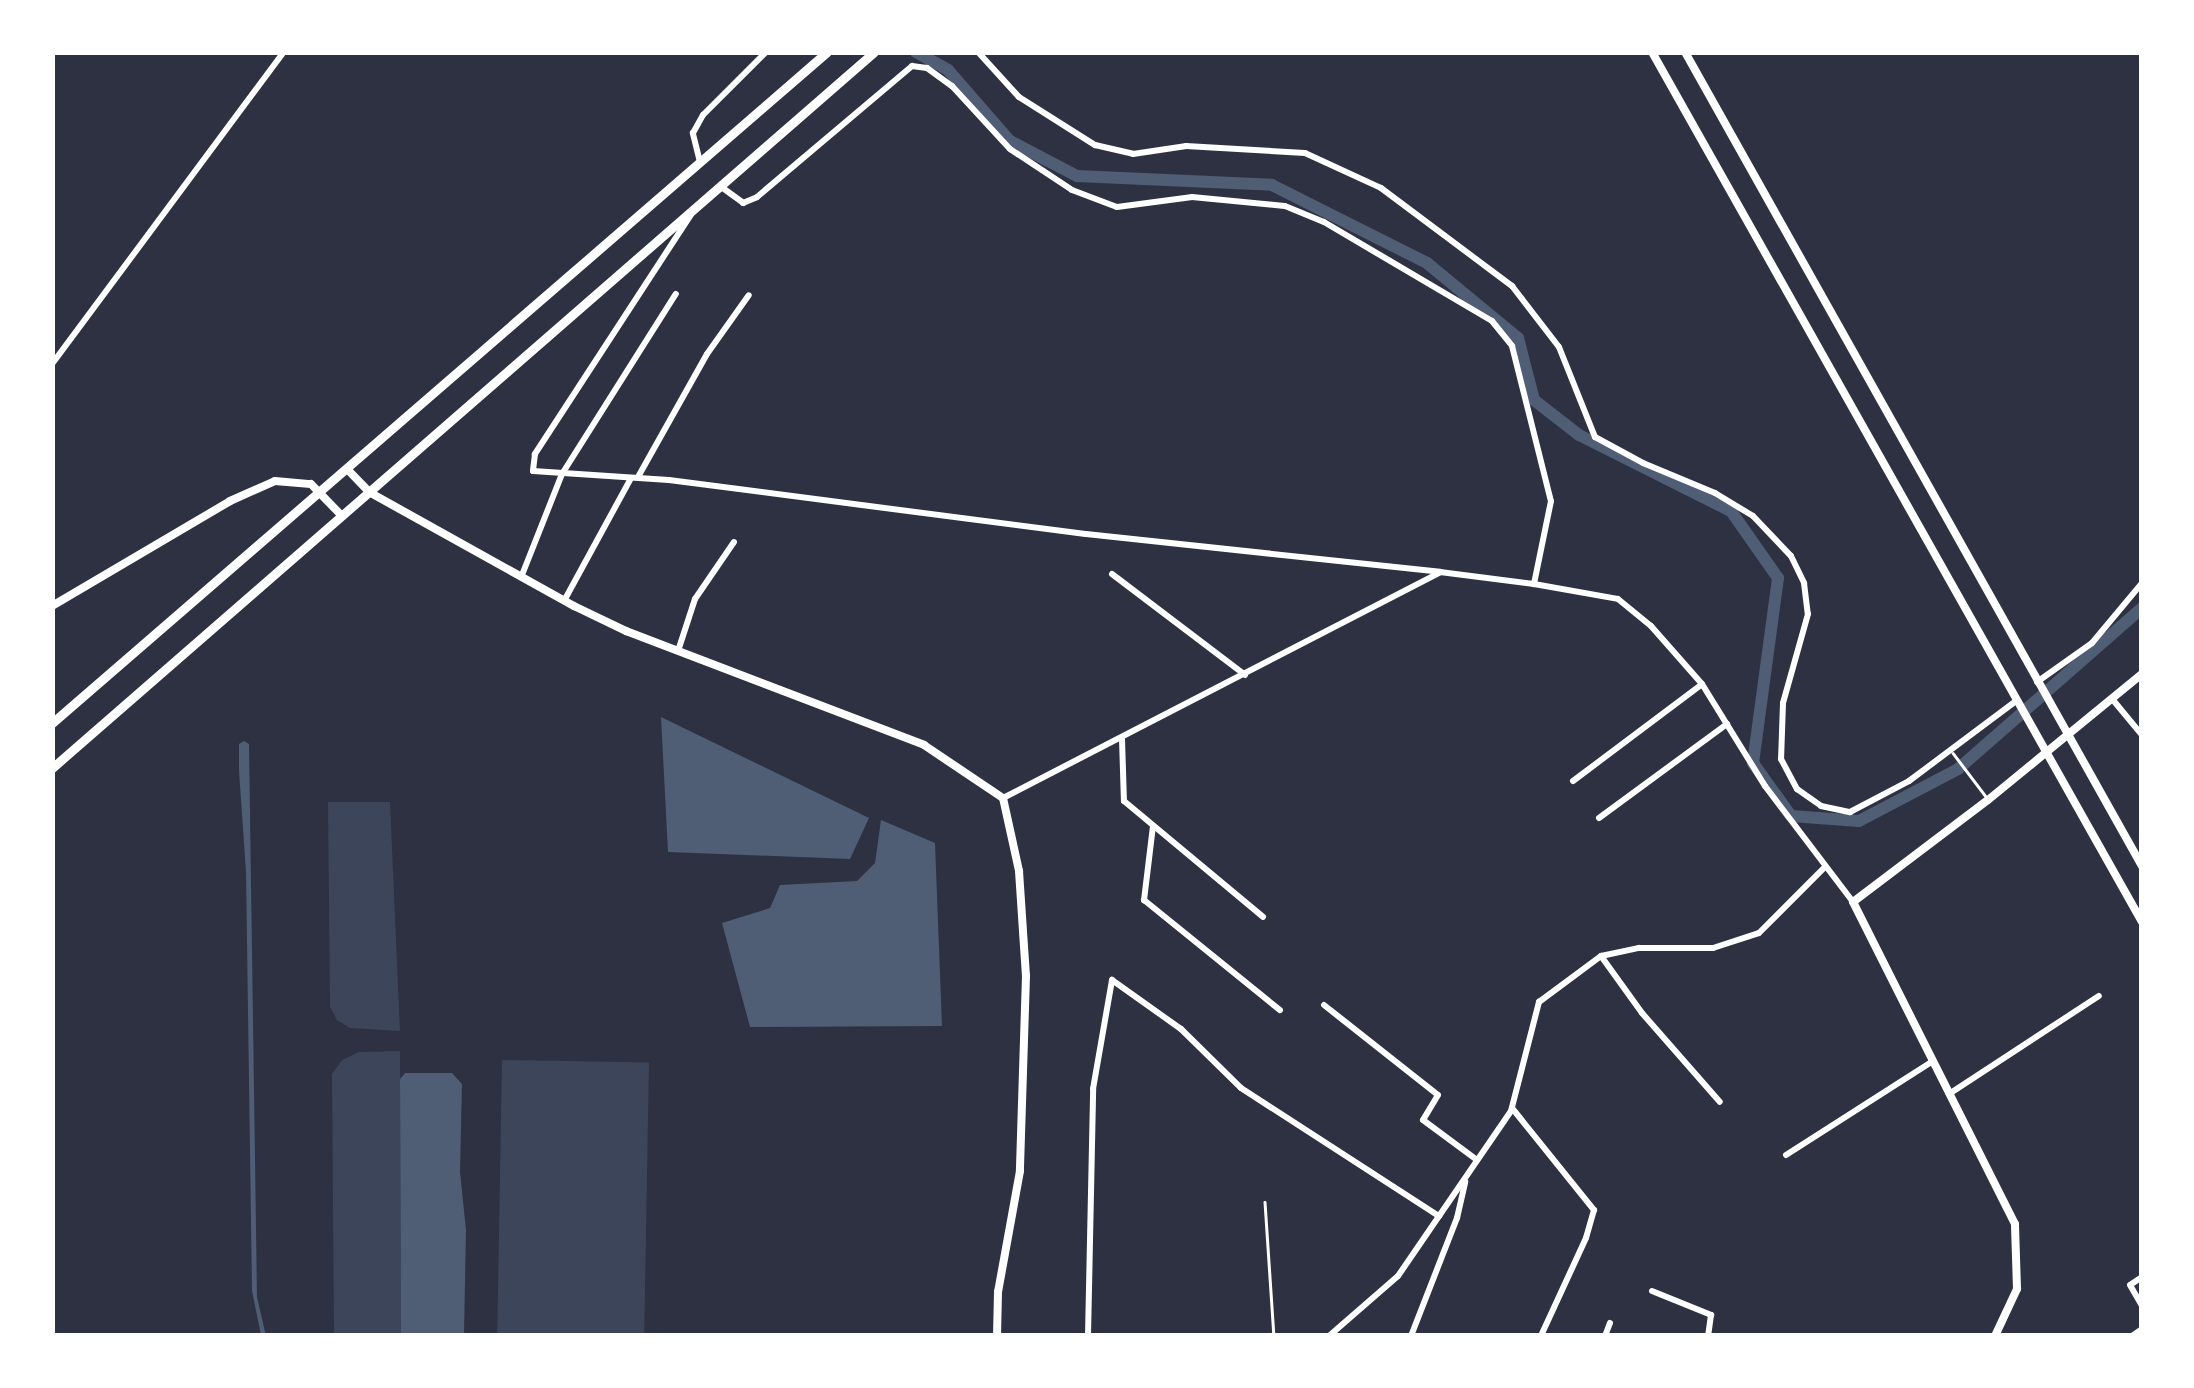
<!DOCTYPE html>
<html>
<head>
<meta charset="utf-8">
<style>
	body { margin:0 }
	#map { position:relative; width:2194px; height:1388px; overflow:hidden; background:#2d3142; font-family:"Noto Sans",sans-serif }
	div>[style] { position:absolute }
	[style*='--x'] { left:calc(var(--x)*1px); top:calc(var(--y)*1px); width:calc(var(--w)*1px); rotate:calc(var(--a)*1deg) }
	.green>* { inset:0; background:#3c4559; transform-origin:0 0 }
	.water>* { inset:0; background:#4f5d75 }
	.canal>* { height:12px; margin:-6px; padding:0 6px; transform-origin:6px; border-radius:6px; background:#4f5d75 }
	.service>* { height:2.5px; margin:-1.25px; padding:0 1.25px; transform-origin:1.25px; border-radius:1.25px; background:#fff }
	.minor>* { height:6px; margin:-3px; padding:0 3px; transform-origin:3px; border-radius:3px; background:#fff }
	.tertiary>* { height:8px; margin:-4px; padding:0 4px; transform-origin:4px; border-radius:4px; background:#fff }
	.secondary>* { height:9px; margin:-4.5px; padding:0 4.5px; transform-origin:4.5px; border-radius:4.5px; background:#fff }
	span { translate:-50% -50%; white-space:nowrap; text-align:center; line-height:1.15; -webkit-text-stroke:8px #fff; paint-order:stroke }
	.frame { position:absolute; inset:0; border:55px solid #fff; pointer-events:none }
</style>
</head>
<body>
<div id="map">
	<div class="green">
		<div style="clip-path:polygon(328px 802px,390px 802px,400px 1031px,350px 1028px,337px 1020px,330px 1007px)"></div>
		<div style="clip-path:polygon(400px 1051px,401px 1335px,334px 1336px,332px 1074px,342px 1060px,359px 1052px)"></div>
		<div style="left:502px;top:1060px;width:147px;height:275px;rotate:1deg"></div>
	</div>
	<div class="water">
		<div style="clip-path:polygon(661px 717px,869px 818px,850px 859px,668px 852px)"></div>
		<div style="clip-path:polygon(244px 741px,249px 744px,257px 1297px,266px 1336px,261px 1335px,252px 1291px,246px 872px,239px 771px,239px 744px)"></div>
		<div style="clip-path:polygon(881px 820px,935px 843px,942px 1026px,750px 1027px,722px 923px,770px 908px,780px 885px,857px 881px,875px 863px)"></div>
		<div style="clip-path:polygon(452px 1073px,462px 1084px,460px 1172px,466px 1230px,464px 1335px,401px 1335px,400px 1079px,405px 1073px)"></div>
	</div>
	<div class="canal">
		<div style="--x:916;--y:52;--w:37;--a:29"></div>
		<div style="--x:948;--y:70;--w:94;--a:48.9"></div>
		<div style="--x:1010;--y:141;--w:76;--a:27.6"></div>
		<div style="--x:1077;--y:176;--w:195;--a:2.6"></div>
		<div style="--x:1272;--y:185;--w:174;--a:26.7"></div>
		<div style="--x:1427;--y:263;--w:118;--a:39.5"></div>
		<div style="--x:1518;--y:338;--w:64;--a:75.5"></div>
		<div style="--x:1534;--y:400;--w:57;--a:37.9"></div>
		<div style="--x:1579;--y:435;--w:170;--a:26.6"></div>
		<div style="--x:1731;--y:511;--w:82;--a:55"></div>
		<div style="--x:1778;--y:578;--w:187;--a:97.7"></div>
		<div style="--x:1753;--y:763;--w:65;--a:54.4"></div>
		<div style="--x:1791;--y:816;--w:68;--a:4.2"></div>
		<div style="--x:1859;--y:821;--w:112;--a:-27.7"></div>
		<div style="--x:1958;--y:769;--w:244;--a:-41.2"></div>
	</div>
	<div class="service">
		<div style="--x:1953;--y:753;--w:56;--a:52.9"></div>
		<div style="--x:1265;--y:1202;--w:134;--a:86.2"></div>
	</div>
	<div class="minor">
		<div style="--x:978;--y:52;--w:61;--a:47.7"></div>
		<div style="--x:1019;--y:97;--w:90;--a:32.3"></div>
		<div style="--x:1095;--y:145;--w:39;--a:13"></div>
		<div style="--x:1133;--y:154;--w:54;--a:-8.6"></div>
		<div style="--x:1186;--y:146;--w:119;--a:3.4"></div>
		<div style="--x:1305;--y:153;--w:84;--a:24.7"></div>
		<div style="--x:1381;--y:188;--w:164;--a:36.8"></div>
		<div style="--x:1512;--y:286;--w:77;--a:52.4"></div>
		<div style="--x:1559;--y:347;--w:97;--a:68.2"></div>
		<div style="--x:1595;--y:437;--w:55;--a:28.4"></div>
		<div style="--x:1643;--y:463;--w:78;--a:22.6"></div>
		<div style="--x:1715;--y:493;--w:44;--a:31.2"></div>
		<div style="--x:1753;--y:516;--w:55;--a:46.5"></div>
		<div style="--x:1791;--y:556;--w:30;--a:64"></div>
		<div style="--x:1804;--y:583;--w:31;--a:83"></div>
		<div style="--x:1808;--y:614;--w:92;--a:105.7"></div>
		<div style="--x:1783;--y:703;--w:56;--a:92"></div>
		<div style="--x:1781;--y:759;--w:34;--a:62"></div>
		<div style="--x:1797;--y:789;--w:29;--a:35"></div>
		<div style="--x:1821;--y:806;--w:30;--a:12"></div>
		<div style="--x:1850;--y:812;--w:67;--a:-27.7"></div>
		<div style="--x:1909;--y:781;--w:134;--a:-36.8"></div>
		<div style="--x:700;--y:162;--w:30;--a:-104"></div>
		<div style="--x:693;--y:133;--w:21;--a:-61"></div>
		<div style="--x:703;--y:115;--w:89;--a:-45"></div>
		<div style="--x:720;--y:186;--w:29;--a:36"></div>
		<div style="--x:743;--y:203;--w:15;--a:-23"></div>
		<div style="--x:757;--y:197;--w:203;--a:-40.2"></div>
		<div style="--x:912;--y:66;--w:15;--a:8"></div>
		<div style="--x:927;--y:68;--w:31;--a:36"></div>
		<div style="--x:952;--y:86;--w:86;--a:47.4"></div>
		<div style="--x:1010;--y:149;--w:74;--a:33.5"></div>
		<div style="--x:1072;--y:190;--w:48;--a:20.7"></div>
		<div style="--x:1117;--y:207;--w:76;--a:-7.6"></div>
		<div style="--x:1192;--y:197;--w:93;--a:5.5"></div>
		<div style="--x:1285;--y:206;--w:42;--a:22.3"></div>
		<div style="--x:1324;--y:222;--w:195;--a:30.5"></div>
		<div style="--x:1492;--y:321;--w:32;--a:51"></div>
		<div style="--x:1512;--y:346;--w:160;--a:75.9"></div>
		<div style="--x:1551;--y:501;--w:85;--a:101.6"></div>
		<div style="--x:1534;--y:584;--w:85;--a:10.1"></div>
		<div style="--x:1618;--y:599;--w:43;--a:39.3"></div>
		<div style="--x:1651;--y:626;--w:77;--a:48.7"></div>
		<div style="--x:1702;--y:684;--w:120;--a:58.3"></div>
		<div style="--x:1765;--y:786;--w:146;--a:52.8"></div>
		<div style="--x:692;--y:213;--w:288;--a:123.1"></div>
		<div style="--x:535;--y:454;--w:17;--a:97"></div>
		<div style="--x:533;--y:471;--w:136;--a:3.8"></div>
		<div style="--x:669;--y:480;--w:420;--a:7.4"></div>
		<div style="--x:1086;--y:534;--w:356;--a:6.1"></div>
		<div style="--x:52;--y:364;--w:389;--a:-53.4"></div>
		<div style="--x:638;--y:477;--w:141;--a:-60.7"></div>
		<div style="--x:707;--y:354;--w:72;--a:-54.6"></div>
		<div style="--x:1112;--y:574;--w:167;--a:37.2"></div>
		<div style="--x:522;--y:575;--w:109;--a:-68.4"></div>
		<div style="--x:562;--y:474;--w:213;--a:-57.7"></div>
		<div style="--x:564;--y:601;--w:140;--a:-61.4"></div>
		<div style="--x:678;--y:651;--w:55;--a:-71.9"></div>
		<div style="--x:695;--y:599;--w:69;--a:-55.6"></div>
		<div style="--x:2037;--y:682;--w:67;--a:-35.3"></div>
		<div style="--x:2092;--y:643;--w:78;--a:-50.2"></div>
		<div style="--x:2113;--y:700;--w:45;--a:50.4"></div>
		<div style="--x:1122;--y:739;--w:62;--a:88.2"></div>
		<div style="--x:1124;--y:801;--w:181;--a:39.8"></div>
		<div style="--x:1573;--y:781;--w:161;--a:-36.9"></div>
		<div style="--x:1003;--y:798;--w:492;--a:-27.3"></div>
		<div style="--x:1440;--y:572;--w:95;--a:7.3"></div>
		<div style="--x:1599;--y:818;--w:159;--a:-36.3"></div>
		<div style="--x:1153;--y:826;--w:75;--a:96.9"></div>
		<div style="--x:1144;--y:900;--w:175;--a:39"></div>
		<div style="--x:1601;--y:956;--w:70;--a:54.3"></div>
		<div style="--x:1642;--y:1013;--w:118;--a:48.8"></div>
		<div style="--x:1324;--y:1005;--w:145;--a:38.3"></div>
		<div style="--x:1438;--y:1095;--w:29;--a:121"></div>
		<div style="--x:1423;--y:1120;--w:67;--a:36.5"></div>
		<div style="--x:1949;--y:1094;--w:179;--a:-33.2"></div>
		<div style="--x:1512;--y:1108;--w:131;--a:51.2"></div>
		<div style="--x:1594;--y:1210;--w:29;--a:106"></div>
		<div style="--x:1586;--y:1238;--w:108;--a:114.7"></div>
		<div style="--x:1786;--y:1155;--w:174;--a:-32.6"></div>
		<div style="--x:2142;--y:1277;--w:14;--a:146"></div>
		<div style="--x:2130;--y:1285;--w:24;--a:60"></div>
		<div style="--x:1652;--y:1291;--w:64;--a:22.1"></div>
		<div style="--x:1711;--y:1315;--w:21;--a:98"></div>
		<div style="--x:1088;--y:1336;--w:247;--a:-88.8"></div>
		<div style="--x:1093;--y:1089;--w:111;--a:-80.1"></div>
		<div style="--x:1112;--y:980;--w:85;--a:35.4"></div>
		<div style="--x:1181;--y:1029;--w:84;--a:44.5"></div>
		<div style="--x:1241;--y:1088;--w:236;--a:32.9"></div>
		<div style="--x:1329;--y:1336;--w:91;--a:-41"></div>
		<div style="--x:1398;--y:1276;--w:200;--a:-55.6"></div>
		<div style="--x:1511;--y:1111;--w:113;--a:-75.6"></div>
		<div style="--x:1539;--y:1002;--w:77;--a:-36.6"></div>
		<div style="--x:1601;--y:956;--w:39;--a:-12"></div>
		<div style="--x:1639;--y:948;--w:74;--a:0"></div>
		<div style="--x:1713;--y:948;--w:48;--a:-18.1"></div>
		<div style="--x:1759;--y:933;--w:93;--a:-45"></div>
		<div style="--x:1411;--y:1336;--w:127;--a:-68.7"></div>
		<div style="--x:1457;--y:1218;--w:37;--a:-77"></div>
		<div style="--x:1605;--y:1336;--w:14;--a:-69"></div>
		<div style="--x:2132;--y:1336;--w:12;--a:-35"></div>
	</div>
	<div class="tertiary">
		<div style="--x:1652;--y:52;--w:998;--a:60.61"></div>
		<div style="--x:1685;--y:52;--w:934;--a:60.69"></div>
		<div style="--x:349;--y:471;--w:29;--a:46"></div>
		<div style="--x:369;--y:492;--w:235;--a:29.1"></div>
		<div style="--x:574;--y:606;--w:58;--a:25.7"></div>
		<div style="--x:626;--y:631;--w:319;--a:20.9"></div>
		<div style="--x:924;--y:745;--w:95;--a:33.9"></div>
		<div style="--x:1003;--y:798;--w:75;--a:77.6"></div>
		<div style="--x:1019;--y:871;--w:105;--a:86.2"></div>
		<div style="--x:1026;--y:976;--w:195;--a:91.8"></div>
		<div style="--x:1020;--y:1171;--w:123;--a:100.3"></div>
		<div style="--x:998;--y:1292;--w:44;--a:91.3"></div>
		<div style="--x:52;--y:606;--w:207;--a:-30.5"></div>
		<div style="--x:230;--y:501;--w:49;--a:-24"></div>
		<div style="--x:275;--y:481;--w:36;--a:5"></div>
		<div style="--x:311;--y:484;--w:45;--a:45.9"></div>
		<div style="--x:1995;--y:1336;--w:52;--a:-64.9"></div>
		<div style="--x:2017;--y:1289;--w:65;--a:-91.8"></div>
		<div style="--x:2015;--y:1224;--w:360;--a:-116.7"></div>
		<div style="--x:1853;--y:902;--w:169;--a:-37.1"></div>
		<div style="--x:1988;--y:800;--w:199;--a:-39.3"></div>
	</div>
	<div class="secondary">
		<div style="--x:52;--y:723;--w:1025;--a:-40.89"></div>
		<div style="--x:52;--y:768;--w:1090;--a:-41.06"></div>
	</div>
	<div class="frame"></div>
</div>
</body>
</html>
